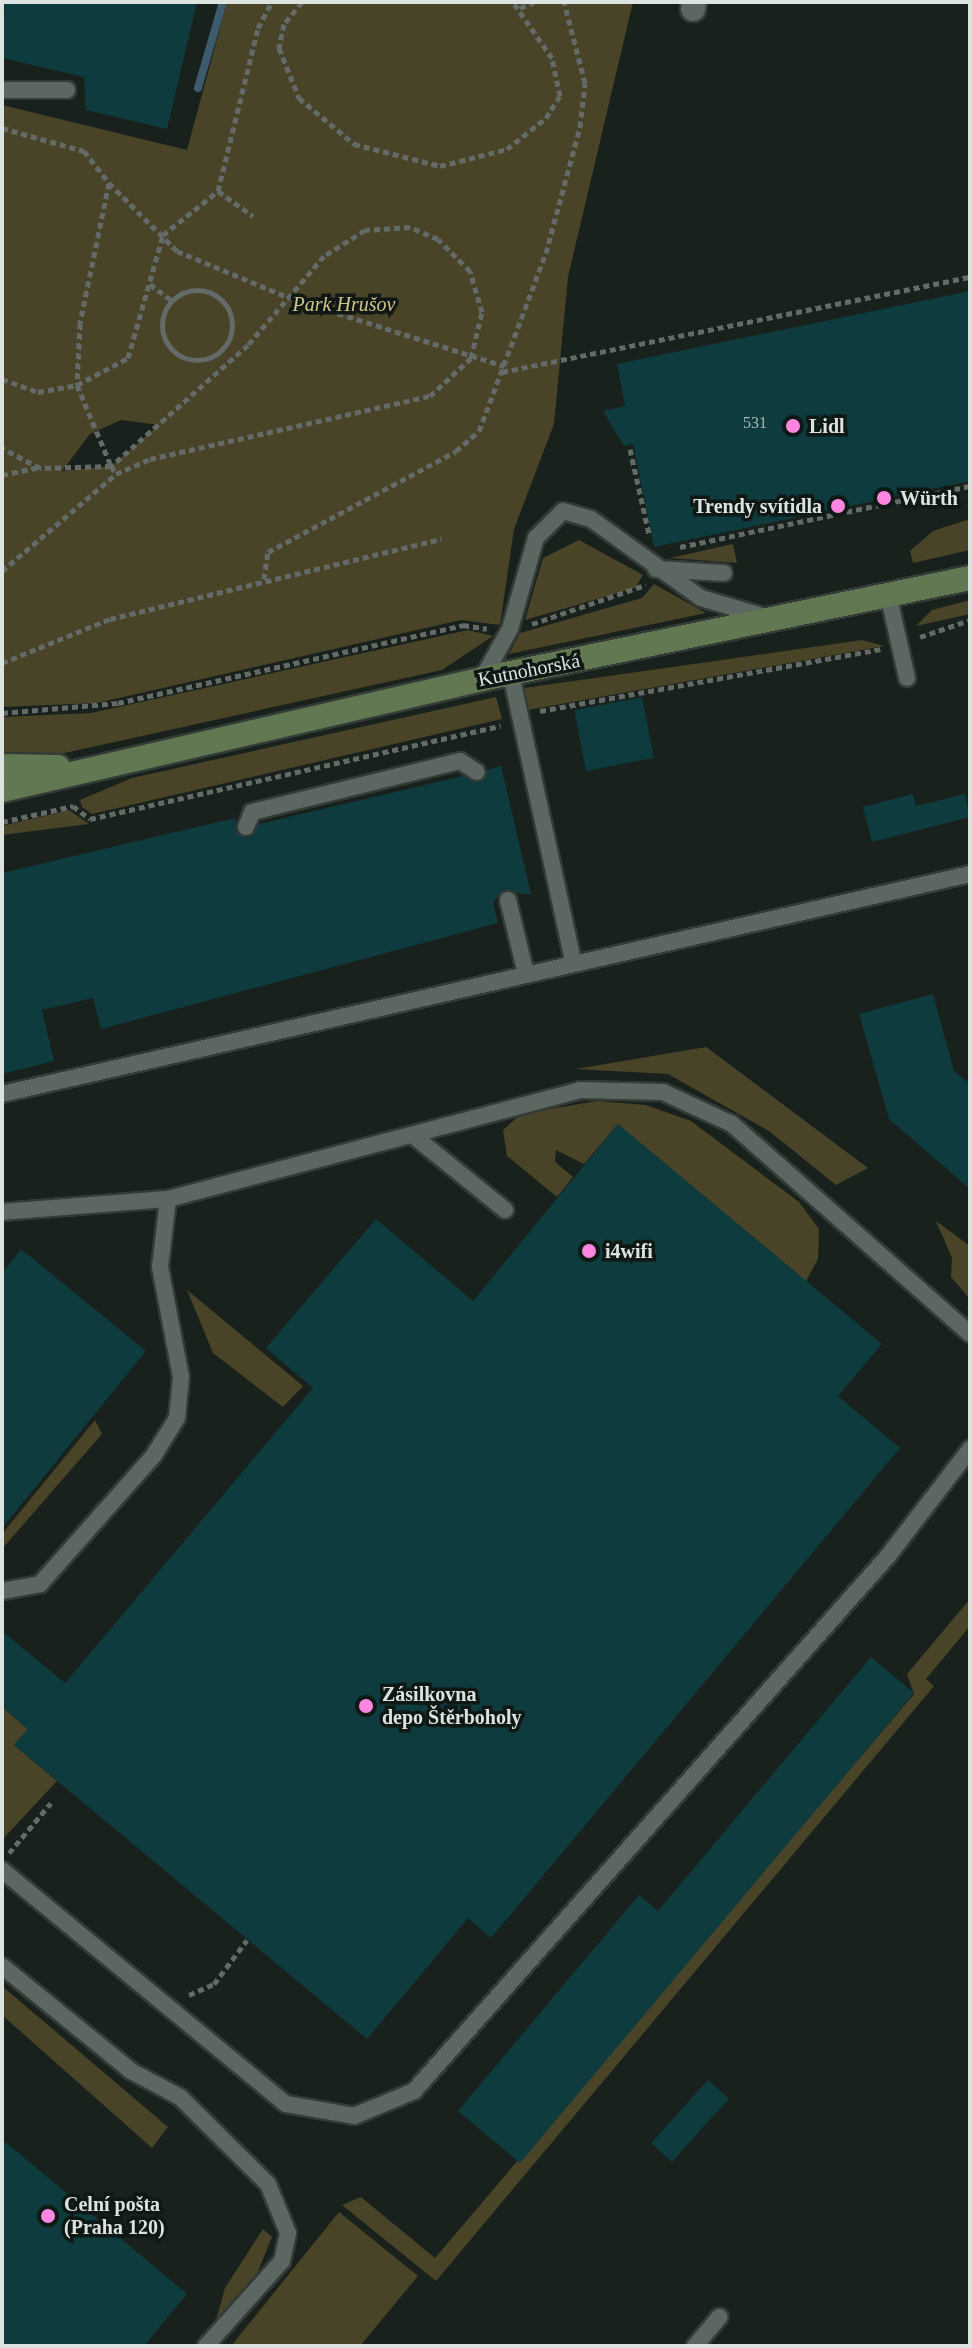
<!DOCTYPE html>
<html>
<head>
<meta charset="utf-8">
<style>
	body { margin:0 }
	#map { position:relative; width:972px; height:2348px; overflow:hidden; background:#19211d; font-family:Georgia,serif }
	div>[style] { position:absolute }
	[style*='--x'] { left:calc(var(--x)*1px); top:calc(var(--y)*1px); width:calc(var(--w)*1px); rotate:calc(var(--a)*1deg) }
	.green>* { inset:0; background:#494327 }
	.stream>* { height:8px; margin:-4px; padding:0 4px; transform-origin:4px; border-radius:4px; background:#3c5c6e }
	.building>* { inset:0; background:#0e3b3e; transform-origin:0 0 }
	.path>* { height:5px; margin-top:-2.5px; transform-origin:0; background:repeating-linear-gradient(90deg,#636a67 0 6px,transparent 0 10px) }
	.path>.ring { margin:-2.5px; padding:0; box-sizing:content-box; background:none; border:5px solid #636a67; border-radius:50% }
	.roads { filter:drop-shadow(2px 0 #343b37) drop-shadow(-2px 0 #343b37) drop-shadow(0 2px #343b37) drop-shadow(0 -2px #343b37) }
	.service>* { height:16px; margin:-8px; padding:0 8px; transform-origin:8px; border-radius:8px; background:#5d6762 }
	.minor>* { height:24px; margin:-12px; padding:0 12px; transform-origin:12px; border-radius:12px; background:#5d6762 }
	.secondary>* { height:24px; margin:-12px; padding:0 12px; transform-origin:12px; border-radius:12px; background:#617852 }
	.dots>* { width:22px; height:22px; translate:-50% -50%; box-sizing:border-box; border:4px solid #0f1814; border-radius:50% }
	span { translate:-50% -50%; white-space:nowrap; text-align:center; line-height:1.15; -webkit-text-stroke:7px #0f1814; paint-order:stroke }
	.number-label { font-size:16px; color:#a9b9b8 }
	.number-label span { -webkit-text-stroke-width:0 }
	.park-label { font-size:20px; color:#d2c58b; font-style:italic }
	.poi-label { font-size:20px; color:#dde3e0; font-weight:700 }
	.left { translate:0 -50%; text-align:left }
	.right { translate:-100% -50%; text-align:right }
	.street-label { font-size:20px; color:#dde3e0 }
	.frame { position:absolute; inset:0; border:4px solid #dde3e0; pointer-events:none }
</style>
</head>
<body>
<div id="map">
	<div class="green">
		<div style="clip-path:polygon(evenodd,227px 2px,633px 2px,568px 277px,554px 424px,514px 529px,500px 625px,461px 620px,97px 703px,2px 707px,2px 105px,187px 150px,227px 2px,121px 420px,159px 425px,111px 466px,62px 471px,90px 434px,121px 420px)"></div>
		<div style="clip-path:polygon(970px 519px,970px 550px,913px 563px,910px 551px,933px 531px)"></div>
		<div style="clip-path:polygon(579px 540px,643px 575px,635px 588px,525px 620px,543px 558px)"></div>
		<div style="clip-path:polygon(733px 544px,737px 563px,670px 558px)"></div>
		<div style="clip-path:polygon(654px 584px,706px 613px,509px 654px,520px 633px,642px 598px)"></div>
		<div style="clip-path:polygon(970px 600px,970px 614px,916px 626px,932px 610px)"></div>
		<div style="clip-path:polygon(468px 630px,493px 636px,442px 670px,60px 754px,2px 759px,2px 717px,91px 713px)"></div>
		<div style="clip-path:polygon(862px 640px,884px 646px,528px 710px,524px 688px)"></div>
		<div style="clip-path:polygon(496px 697px,502px 719px,92px 814px,82px 807px,80px 800px,132px 778px)"></div>
		<div style="clip-path:polygon(69px 810px,89px 824px,2px 835px,2px 826px)"></div>
		<div style="clip-path:polygon(706px 1047px,868px 1168px,836px 1185px,769px 1131px,668px 1074px,576px 1069px)"></div>
		<div style="clip-path:polygon(597px 1101px,646px 1105px,691px 1121px,799px 1202px,819px 1229px,818px 1259px,806px 1281px,617px 1125px,584px 1164px,556px 1150px,555px 1162px,573px 1177px,557px 1197px,507px 1156px,503px 1130px,521px 1114px)"></div>
		<div style="clip-path:polygon(936px 1221px,970px 1246px,969px 1298px,951px 1277px,952px 1258px)"></div>
		<div style="clip-path:polygon(187px 1290px,303px 1386px,283px 1407px,213px 1353px)"></div>
		<div style="clip-path:polygon(95px 1420px,102px 1434px,2px 1549px,2px 1534px)"></div>
		<div style="clip-path:polygon(970px 1599px,970px 1626px,926px 1679px,934px 1686px,436px 2281px,342px 2205px,361px 2197px,435px 2258px,914px 1694px,907px 1674px)"></div>
		<div style="clip-path:polygon(2px 1707px,28px 1729px,14px 1745px,57px 1781px,2px 1840px)"></div>
		<div style="clip-path:polygon(2px 1986px,168px 2127px,152px 2148px,2px 2015px)"></div>
		<div style="clip-path:polygon(339px 2212px,418px 2276px,360px 2346px,231px 2346px)"></div>
		<div style="clip-path:polygon(263px 2229px,272px 2237px,256px 2276px,216px 2320px,225px 2288px)"></div>
	</div>
	<div class="stream">
		<div style="--x:198;--y:88;--w:90;--a:-73.8"></div>
	</div>
	<div class="building">
		<div style="clip-path:polygon(5px 2px,197px 2px,167px 129px,86px 110px,84px 77px,2px 58px)"></div>
		<div style="clip-path:polygon(970px 291px,970px 481px,654px 547px,633px 444px,624px 446px,603px 411px,625px 406px,617px 364px)"></div>
		<div style="left:642px;top:697px;width:62px;height:69px;rotate:79deg"></div>
		<div style="clip-path:polygon(501px 766px,531px 894px,501px 892px,493px 903px,498px 923px,101px 1029px,93px 998px,42px 1010px,54px 1061px,2px 1074px,2px 873px,235px 818px,237px 833px,248px 838px,259px 824px,463px 776px,481px 782px,487px 770px)"></div>
		<div style="clip-path:polygon(913px 794px,916px 806px,965px 794px,970px 817px,872px 842px,863px 807px)"></div>
		<div style="clip-path:polygon(933px 994px,954px 1071px,970px 1084px,970px 1189px,889px 1119px,859px 1014px)"></div>
		<div style="clip-path:polygon(618px 1124px,882px 1344px,838px 1396px,900px 1448px,491px 1938px,468px 1918px,367px 2039px,14px 1745px,28px 1729px,2px 1707px,2px 1631px,65px 1683px,313px 1388px,266px 1348px,376px 1219px,473px 1301px)"></div>
		<div style="clip-path:polygon(21px 1249px,146px 1351px,2px 1528px,2px 1273px)"></div>
		<div style="clip-path:polygon(871px 1657px,914px 1693px,520px 2163px,458px 2111px,639px 1895px,658px 1911px)"></div>
		<div style="left:708px;top:2080px;width:28px;height:85px;rotate:42deg"></div>
		<div style="clip-path:polygon(2px 2139px,187px 2294px,144px 2346px,2px 2346px)"></div>
	</div>
	<div class="path">
		<div style="--x:302;--y:2;--w:28;--a:129"></div>
		<div style="--x:284;--y:24;--w:25;--a:102"></div>
		<div style="--x:279;--y:48;--w:54;--a:68.2"></div>
		<div style="--x:299;--y:98;--w:72;--a:39.9"></div>
		<div style="--x:354;--y:144;--w:89;--a:14.3"></div>
		<div style="--x:440;--y:166;--w:69;--a:-14.2"></div>
		<div style="--x:507;--y:149;--w:50;--a:-38.5"></div>
		<div style="--x:546;--y:118;--w:26;--a:-58"></div>
		<div style="--x:560;--y:96;--w:39;--a:-102"></div>
		<div style="--x:552;--y:58;--w:68;--a:-124.9"></div>
		<div style="--x:520;--y:8;--w:15;--a:-23"></div>
		<div style="--x:2;--y:128;--w:85;--a:15.7"></div>
		<div style="--x:84;--y:151;--w:41;--a:52"></div>
		<div style="--x:109;--y:183;--w:143;--a:101.7"></div>
		<div style="--x:80;--y:323;--w:62;--a:92.8"></div>
		<div style="--x:77;--y:385;--w:88;--a:67.2"></div>
		<div style="--x:111;--y:466;--w:9;--a:58"></div>
		<div style="--x:116;--y:474;--w:37;--a:-24"></div>
		<div style="--x:150;--y:459;--w:287;--a:-12.7"></div>
		<div style="--x:430;--y:396;--w:56;--a:-42.8"></div>
		<div style="--x:471;--y:358;--w:47;--a:-76.6"></div>
		<div style="--x:482;--y:312;--w:43;--a:-106.3"></div>
		<div style="--x:470;--y:271;--w:45;--a:-135"></div>
		<div style="--x:438;--y:239;--w:30;--a:-157"></div>
		<div style="--x:410;--y:227;--w:45;--a:176.2"></div>
		<div style="--x:365;--y:230;--w:49;--a:147.6"></div>
		<div style="--x:324;--y:256;--w:117;--a:130.5"></div>
		<div style="--x:248;--y:345;--w:183;--a:138.5"></div>
		<div style="--x:111;--y:466;--w:71;--a:178.4"></div>
		<div style="--x:40;--y:468;--w:43;--a:-152.2"></div>
		<div style="--x:109;--y:183;--w:96;--a:45"></div>
		<div style="--x:177;--y:251;--w:122;--a:22.6"></div>
		<div style="--x:290;--y:298;--w:225;--a:17.6"></div>
		<div style="--x:218;--y:191;--w:43;--a:35.5"></div>
		<div style="--x:150;--y:284;--w:26;--a:37"></div>
		<div class="ring" style="left:162px;top:290px;width:65px;height:65px"></div>
		<div style="--x:502;--y:372;--w:478;--a:-11.5"></div>
		<div style="--x:2;--y:379;--w:38;--a:20"></div>
		<div style="--x:38;--y:392;--w:40;--a:-10"></div>
		<div style="--x:77;--y:385;--w:58;--a:-27.9"></div>
		<div style="--x:128;--y:358;--w:128;--a:-74.1"></div>
		<div style="--x:163;--y:235;--w:70;--a:-38.7"></div>
		<div style="--x:218;--y:191;--w:168;--a:-76.2"></div>
		<div style="--x:258;--y:28;--w:30;--a:-62"></div>
		<div style="--x:630;--y:449;--w:87;--a:77.4"></div>
		<div style="--x:2;--y:475;--w:35;--a:-12"></div>
		<div style="--x:680;--y:547;--w:296;--a:-11.9"></div>
		<div style="--x:2;--y:571;--w:150;--a:-40.4"></div>
		<div style="--x:264;--y:579;--w:27;--a:-82"></div>
		<div style="--x:268;--y:552;--w:213;--a:-28.2"></div>
		<div style="--x:456;--y:451;--w:30;--a:-41"></div>
		<div style="--x:479;--y:431;--w:190;--a:-69.4"></div>
		<div style="--x:546;--y:253;--w:131;--a:-74.9"></div>
		<div style="--x:580;--y:127;--w:44;--a:-83.5"></div>
		<div style="--x:585;--y:83;--w:84;--a:-104.5"></div>
		<div style="--x:532;--y:624;--w:120;--a:-19"></div>
		<div style="--x:920;--y:637;--w:53;--a:-18.8"></div>
		<div style="--x:2;--y:663;--w:117;--a:-22.2"></div>
		<div style="--x:110;--y:619;--w:341;--a:-13.6"></div>
		<div style="--x:540;--y:711;--w:346;--a:-10.3"></div>
		<div style="--x:2;--y:713;--w:116;--a:-4.9"></div>
		<div style="--x:118;--y:703;--w:354;--a:-12.7"></div>
		<div style="--x:463;--y:625;--w:24;--a:9"></div>
		<div style="--x:2;--y:822;--w:73;--a:-12.7"></div>
		<div style="--x:73;--y:806;--w:21;--a:37"></div>
		<div style="--x:90;--y:819;--w:421;--a:-12.8"></div>
		<div style="--x:9;--y:1853;--w:65;--a:-50"></div>
		<div style="--x:189;--y:1995;--w:27;--a:-24"></div>
		<div style="--x:214;--y:1984;--w:55;--a:-53.1"></div>
	</div>
	<div class="roads">
		<div class="service">
			<div style="--x:2;--y:90;--w:65;--a:0"></div>
			<div style="--x:656;--y:569;--w:68;--a:3.4"></div>
			<div style="--x:889;--y:598;--w:82;--a:77.3"></div>
			<div style="--x:511;--y:674;--w:293;--a:77.8"></div>
			<div style="--x:482;--y:679;--w:57;--a:-60.8"></div>
			<div style="--x:510;--y:629;--w:95;--a:-74.1"></div>
			<div style="--x:536;--y:538;--w:38;--a:-45"></div>
			<div style="--x:563;--y:511;--w:29;--a:16"></div>
			<div style="--x:591;--y:519;--w:135;--a:35.7"></div>
			<div style="--x:701;--y:598;--w:67;--a:16.5"></div>
			<div style="--x:246;--y:827;--w:16;--a:-68"></div>
			<div style="--x:252;--y:812;--w:214;--a:-13.8"></div>
			<div style="--x:460;--y:761;--w:20;--a:33"></div>
			<div style="--x:508;--y:900;--w:72;--a:76.3"></div>
			<div style="--x:2;--y:1094;--w:993;--a:-12.8"></div>
			<div style="--x:415;--y:1137;--w:116;--a:39"></div>
			<div style="--x:2;--y:1212;--w:167;--a:-4.5"></div>
			<div style="--x:2;--y:1591;--w:39;--a:-10"></div>
			<div style="--x:40;--y:1584;--w:172;--a:-48.5"></div>
			<div style="--x:154;--y:1455;--w:44;--a:-58.1"></div>
			<div style="--x:177;--y:1418;--w:41;--a:-84.4"></div>
			<div style="--x:181;--y:1377;--w:112;--a:-100.8"></div>
			<div style="--x:160;--y:1267;--w:68;--a:-83.3"></div>
			<div style="--x:168;--y:1199;--w:426;--a:-14.8"></div>
			<div style="--x:580;--y:1090;--w:83;--a:1.4"></div>
			<div style="--x:663;--y:1092;--w:76;--a:24.9"></div>
			<div style="--x:732;--y:1124;--w:317;--a:41.4"></div>
			<div style="--x:2;--y:1870;--w:368;--a:39.5"></div>
			<div style="--x:286;--y:2104;--w:69;--a:10"></div>
			<div style="--x:354;--y:2116;--w:65;--a:-22.6"></div>
			<div style="--x:414;--y:2091;--w:715;--a:-48.46"></div>
			<div style="--x:888;--y:1556;--w:135;--a:-52.5"></div>
			<div style="--x:2;--y:1966;--w:166;--a:39.1"></div>
			<div style="--x:131;--y:2071;--w:55;--a:28"></div>
			<div style="--x:180;--y:2097;--w:124;--a:44.7"></div>
			<div style="--x:268;--y:2184;--w:53;--a:67.8"></div>
			<div style="--x:288;--y:2233;--w:29;--a:102"></div>
			<div style="--x:282;--y:2261;--w:114;--a:131.8"></div>
			<div style="--x:695;--y:2346;--w:38;--a:-50"></div>
		</div>
		<div class="minor">
			<div style="--x:693;--y:9;--w:7;--a:-82"></div>
		</div>
		<div class="secondary">
			<div style="--x:2;--y:766;--w:56;--a:1"></div>
			<div style="--x:2;--y:790;--w:493;--a:-13"></div>
			<div style="--x:482;--y:679;--w:498;--a:-11.7"></div>
		</div>
	</div>
	<div class="dots">
		<div style="left:793px;top:426px;background:#fd86e2"></div>
		<div style="left:884px;top:498px;background:#fd86e2"></div>
		<div style="left:838px;top:506px;background:#fd86e2"></div>
		<div style="left:589px;top:1251px;background:#fd86e2"></div>
		<div style="left:366px;top:1706px;background:#fd86e2"></div>
		<div style="left:48px;top:2216px;background:#fd86e2"></div>
	</div>
	<div class="number-label">
		<span style="left:755px;top:423px">531</span>
	</div>
	<div class="park-label">
		<span style="left:344px;top:304px">Park Hrušov</span>
	</div>
	<div class="poi-label">
		<span class="left" style="left:809px;top:426px">Lidl</span>
		<span class="left" style="left:900px;top:498px">Würth</span>
		<span class="right" style="left:822px;top:506px">Trendy svítidla</span>
		<span class="left" style="left:605px;top:1251px">i4wifi</span>
		<span class="left" style="left:382px;top:1706px">Zásilkovna<br>depo Štěrboholy</span>
		<span class="left" style="left:64px;top:2216px">Celní pošta<br>(Praha 120)</span>
	</div>
	<div class="street-label">
		<span style="left:529px;top:670px;rotate:-11deg">Kutnohorská</span>
	</div>
	<div class="frame"></div>
</div>
</body>
</html>
